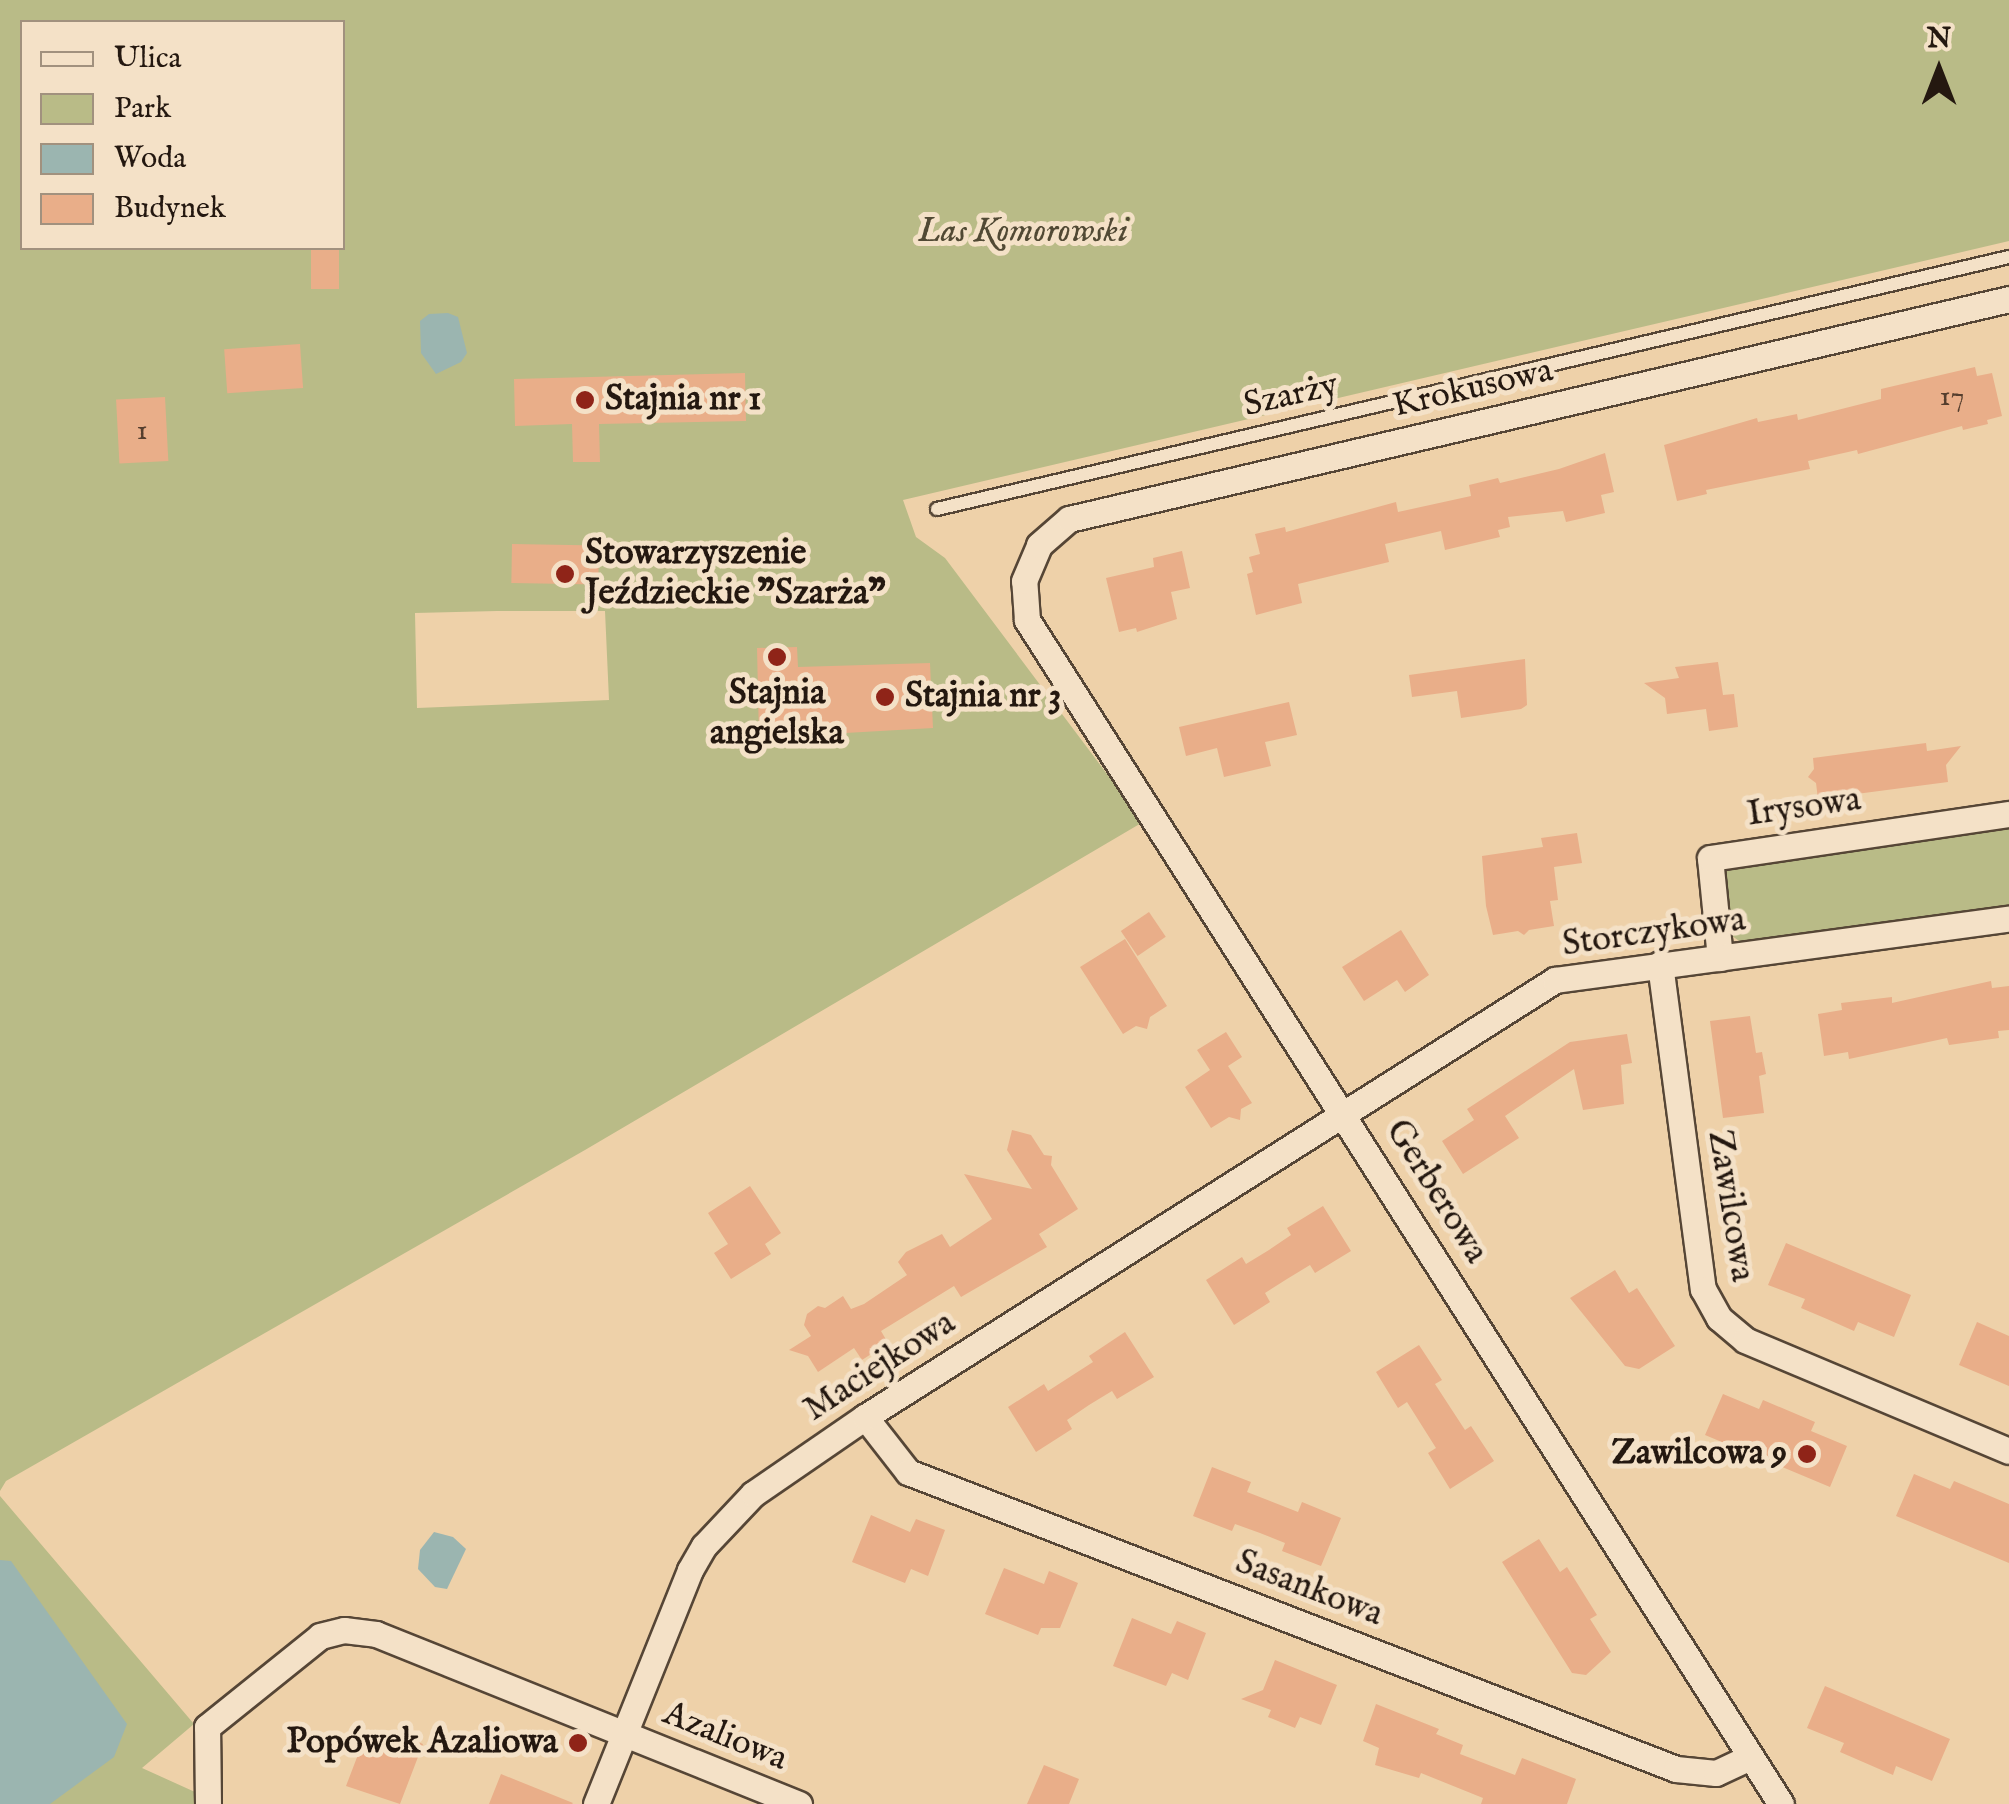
<!DOCTYPE html>
<html>
<head>
<meta charset="utf-8">
<style>
	body { margin:0 }
	#map { position:relative; width:2009px; height:1804px; overflow:hidden; background:#eed1a9; font-family:"IM FELL English",serif }
	div>[style] { position:absolute }
	[style*='--x'] { left:calc(var(--x)*1px); top:calc(var(--y)*1px); width:calc(var(--w)*1px); rotate:calc(var(--a)*1deg) }
	.green>* { inset:0; background:#b9bb87 }
	.water>* { inset:0; background:#9bb5b0 }
	.building>* { inset:0; background:#e9ae89; transform-origin:0 0 }
	.roads { filter:drop-shadow(2px 0 #564636) drop-shadow(-2px 0 #564636) drop-shadow(0 2px #564636) drop-shadow(0 -2px #564636) }
	.lane>* { height:12px; margin:-6px; padding:0 6px; transform-origin:6px; border-radius:6px; background:#f4e1c7 }
	.street>* { height:25px; margin:-12.5px; padding:0 12.5px; transform-origin:12.5px; border-radius:12.5px; background:#f4e1c7 }
	.dots>* { width:28px; height:28px; translate:-50% -50%; box-sizing:border-box; border:5px solid #f4e1c7; border-radius:50% }
	span { translate:-50% -50%; white-space:nowrap; text-align:center; line-height:1.15; -webkit-text-stroke:10px #f4e1c7; paint-order:stroke }
	.number-label { font-size:30px; color:#553e2e }
	.number-label span { -webkit-text-stroke-width:0 }
	.park-label { font-size:35px; color:#514934; font-style:italic }
	.street-label { font-size:35px; color:#241810 }
	.poi-label { font-size:35px; color:#241810; font-weight:700 }
	.left { translate:0 -50%; text-align:left }
	.right { translate:-100% -50%; text-align:right }
	.legend { position:absolute; left:20px; top:20px; width:325px; height:230px; box-sizing:border-box; background:#f4e1c7; border:2px solid #a1917e; margin:0; padding:12px 18px; list-style:none; font-size:30px; color:#241810 }
	.legend li { display:flex; align-items:center; gap:20px; height:50px }
	.legend b { width:50px; border:2px solid #a1917e }
	.north { position:absolute; left:1889px; top:20px; width:100px; height:100px; -webkit-text-stroke:8px #f4e1c7; paint-order:stroke; rotate:0deg; font-size:28px; font-weight:700; line-height:40px; text-align:center; color:#241810 }
	.north::after { content:''; display:block; margin:auto; width:35px; height:45px; background:#241810; clip-path:polygon(50% 0,100% 100%,50% 72%,0 100%) }
</style>
</head>
<body>
<div id="map">
	<div class="green">
		<div style="clip-path:polygon(evenodd,0 0,2009px 0,2009px 241px,903px 500px,916px 537px,945px 558px,1143px 822px,585px 1150px,6px 1481px,0 1491px,0 0,22px 22px,342px 22px,342px 248px,22px 248px,22px 22px,0 0,497px 611px,605px 611px,609px 700px,417px 708px,415px 613px,497px 611px)"></div>
		<div style="clip-path:polygon(2009px 826px,2009px 907px,1742px 943px,1725px 931px,1720px 870px,1726px 865px)"></div>
		<div style="clip-path:polygon(0 1496px,194px 1724px,142px 1768px,195px 1792px,196px 1804px,0 1804px)"></div>
	</div>
	<div class="water">
		<div style="clip-path:polygon(448px 313px,458px 317px,467px 353px,461px 362px,436px 374px,421px 353px,420px 321px,429px 314px)"></div>
		<div style="clip-path:polygon(434px 1532px,453px 1537px,466px 1549px,447px 1589px,435px 1587px,418px 1569px,420px 1550px)"></div>
		<div style="clip-path:polygon(0 1560px,11px 1561px,127px 1724px,114px 1757px,50px 1804px,0 1804px)"></div>
	</div>
	<div class="building">
		<div style="left:311px;top:248px;width:28px;height:41px"></div>
		<div style="left:300px;top:344px;width:44px;height:76px;rotate:86deg"></div>
		<div style="clip-path:polygon(1975px 367px,1977px 376px,1992px 373px,2002px 416px,1987px 420px,1988px 424px,1963px 430px,1962px 426px,1858px 454px,1857px 450px,1808px 461px,1810px 469px,1706px 490px,1707px 494px,1677px 501px,1664px 445px,1757px 418px,1758px 422px,1797px 414px,1798px 420px,1881px 399px,1881px 389px)"></div>
		<div style="clip-path:polygon(745px 373px,746px 421px,599px 424px,600px 462px,573px 462px,572px 424px,515px 426px,514px 379px)"></div>
		<div style="left:165px;top:397px;width:64px;height:49px;rotate:87deg"></div>
		<div style="clip-path:polygon(1605px 453px,1614px 492px,1601px 495px,1605px 513px,1566px 522px,1563px 511px,1508px 517px,1510px 527px,1498px 530px,1500px 537px,1445px 550px,1441px 531px,1385px 544px,1389px 562px,1298px 584px,1302px 603px,1256px 615px,1247px 574px,1253px 572px,1249px 557px,1260px 554px,1255px 534px,1285px 527px,1286px 532px,1396px 502px,1398px 512px,1471px 496px,1469px 485px,1498px 478px,1500px 483px,1559px 469px)"></div>
		<div style="left:512px;top:544px;width:87px;height:39px;rotate:1deg"></div>
		<div style="clip-path:polygon(1182px 551px,1190px 588px,1171px 592px,1177px 619px,1137px 632px,1136px 628px,1119px 632px,1106px 578px,1154px 567px,1153px 558px)"></div>
		<div style="clip-path:polygon(797px 647px,798px 667px,930px 663px,933px 728px,759px 738px,757px 648px)"></div>
		<div style="clip-path:polygon(1525px 659px,1527px 705px,1521px 709px,1461px 718px,1457px 691px,1412px 697px,1409px 675px)"></div>
		<div style="clip-path:polygon(1718px 662px,1723px 695px,1734px 694px,1738px 727px,1709px 731px,1706px 709px,1667px 714px,1665px 698px,1644px 683px,1679px 678px,1675px 667px)"></div>
		<div style="clip-path:polygon(1289px 702px,1297px 735px,1265px 742px,1271px 766px,1224px 777px,1217px 748px,1186px 756px,1179px 727px)"></div>
		<div style="clip-path:polygon(1926px 743px,1927px 751px,1961px 746px,1946px 765px,1948px 782px,1818px 799px,1816px 783px,1808px 777px,1814px 769px,1813px 758px)"></div>
		<div style="clip-path:polygon(1577px 833px,1582px 863px,1554px 867px,1558px 900px,1550px 901px,1554px 926px,1529px 930px,1524px 935px,1518px 931px,1493px 935px,1486px 906px,1482px 856px,1543px 847px,1541px 838px)"></div>
		<div style="left:1149px;top:912px;width:30px;height:34px;rotate:56deg"></div>
		<div style="clip-path:polygon(1401px 930px,1429px 975px,1405px 992px,1397px 980px,1364px 1001px,1342px 967px)"></div>
		<div style="clip-path:polygon(1125px 939px,1167px 1006px,1150px 1017px,1147px 1029px,1136px 1026px,1123px 1034px,1080px 967px)"></div>
		<div style="clip-path:polygon(1991px 981px,1992px 988px,2009px 986px,2009px 1030px,1998px 1031px,1999px 1038px,1949px 1045px,1947px 1038px,1849px 1059px,1848px 1052px,1824px 1056px,1818px 1014px,1842px 1010px,1841px 1003px,1892px 997px,1892px 1003px)"></div>
		<div style="clip-path:polygon(1750px 1016px,1756px 1053px,1762px 1052px,1766px 1074px,1759px 1076px,1764px 1113px,1723px 1118px,1710px 1021px)"></div>
		<div style="clip-path:polygon(1226px 1032px,1242px 1057px,1228px 1066px,1252px 1103px,1241px 1109px,1240px 1120px,1229px 1117px,1211px 1128px,1185px 1087px,1210px 1070px,1197px 1050px)"></div>
		<div style="clip-path:polygon(1627px 1034px,1632px 1063px,1621px 1065px,1624px 1104px,1583px 1110px,1574px 1069px,1505px 1116px,1519px 1138px,1463px 1174px,1442px 1141px,1474px 1120px,1467px 1109px,1570px 1042px)"></div>
		<div style="clip-path:polygon(1012px 1130px,1031px 1135px,1044px 1155px,1052px 1156px,1051px 1165px,1078px 1209px,1039px 1234px,1047px 1247px,961px 1297px,954px 1286px,881px 1331px,888px 1343px,862px 1360px,854px 1348px,818px 1372px,808px 1356px,789px 1350px,811px 1336px,804px 1325px,807px 1314px,818px 1306px,825px 1308px,843px 1296px,851px 1309px,864px 1304px,907px 1275px,898px 1262px,906px 1252px,942px 1234px,950px 1247px,992px 1219px,964px 1174px,1032px 1189px,1007px 1150px)"></div>
		<div style="clip-path:polygon(750px 1186px,781px 1233px,765px 1244px,771px 1254px,731px 1279px,714px 1253px,728px 1244px,708px 1213px)"></div>
		<div style="clip-path:polygon(1323px 1206px,1351px 1251px,1315px 1273px,1310px 1265px,1287px 1279px,1265px 1293px,1270px 1302px,1234px 1325px,1206px 1280px,1242px 1257px,1246px 1264px,1269px 1250px,1291px 1235px,1287px 1228px)"></div>
		<div style="clip-path:polygon(1786px 1243px,1911px 1295px,1894px 1337px,1858px 1322px,1854px 1331px,1827px 1319px,1801px 1308px,1805px 1299px,1768px 1285px)"></div>
		<div style="clip-path:polygon(1615px 1270px,1629px 1293px,1637px 1288px,1675px 1346px,1639px 1369px,1625px 1366px,1570px 1298px)"></div>
		<div style="clip-path:polygon(1977px 1322px,2009px 1336px,2009px 1386px,1959px 1365px)"></div>
		<div style="clip-path:polygon(1125px 1332px,1154px 1377px,1117px 1399px,1112px 1391px,1089px 1405px,1067px 1420px,1072px 1429px,1036px 1452px,1008px 1407px,1044px 1384px,1048px 1391px,1093px 1362px,1089px 1356px)"></div>
		<div style="clip-path:polygon(1419px 1345px,1442px 1380px,1435px 1384px,1465px 1430px,1471px 1426px,1494px 1461px,1450px 1489px,1428px 1453px,1436px 1448px,1407px 1402px,1398px 1408px,1376px 1372px)"></div>
		<div style="clip-path:polygon(1723px 1394px,1759px 1409px,1763px 1400px,1815px 1422px,1811px 1431px,1847px 1446px,1830px 1487px,1705px 1435px)"></div>
		<div style="clip-path:polygon(1212px 1467px,1251px 1482px,1247px 1492px,1298px 1512px,1302px 1502px,1341px 1518px,1321px 1566px,1282px 1551px,1285px 1543px,1260px 1533px,1235px 1524px,1232px 1531px,1193px 1516px)"></div>
		<div style="clip-path:polygon(1914px 1474px,1950px 1489px,1954px 1481px,2009px 1504px,2009px 1563px,1896px 1516px)"></div>
		<div style="clip-path:polygon(871px 1515px,910px 1532px,916px 1519px,945px 1530px,928px 1576px,911px 1569px,905px 1583px,852px 1562px)"></div>
		<div style="clip-path:polygon(1539px 1539px,1560px 1572px,1567px 1567px,1597px 1615px,1590px 1619px,1611px 1652px,1586px 1675px,1572px 1673px,1502px 1562px)"></div>
		<div style="clip-path:polygon(1004px 1568px,1044px 1584px,1049px 1571px,1078px 1583px,1060px 1628px,1041px 1628px,1038px 1635px,985px 1614px)"></div>
		<div style="clip-path:polygon(1132px 1618px,1171px 1634px,1177px 1621px,1206px 1633px,1188px 1680px,1172px 1673px,1166px 1686px,1113px 1666px)"></div>
		<div style="clip-path:polygon(1275px 1660px,1337px 1685px,1321px 1725px,1300px 1717px,1295px 1728px,1268px 1717px,1271px 1710px,1241px 1699px,1263px 1690px)"></div>
		<div style="clip-path:polygon(1825px 1686px,1950px 1739px,1932px 1781px,1896px 1766px,1893px 1775px,1840px 1752px,1844px 1743px,1807px 1728px)"></div>
		<div style="clip-path:polygon(1376px 1704px,1439px 1729px,1436px 1734px,1463px 1745px,1460px 1754px,1515px 1775px,1522px 1758px,1576px 1779px,1567px 1804px,1481px 1804px,1483px 1798px,1421px 1773px,1419px 1778px,1375px 1765px,1379px 1748px,1363px 1741px)"></div>
		<div style="clip-path:polygon(396px 1733px,423px 1744px,400px 1804px,346px 1786px,364px 1739px,390px 1750px)"></div>
		<div style="clip-path:polygon(1044px 1765px,1079px 1779px,1069px 1804px,1027px 1804px)"></div>
		<div style="clip-path:polygon(501px 1774px,573px 1803px,572px 1804px,489px 1804px)"></div>
	</div>
	<div class="roads">
		<div class="lane">
			<div style="--x:937;--y:509;--w:1101;--a:-13.23"></div>
		</div>
		<div class="street">
			<div style="--x:1720;--y:958;--w:100;--a:-95.7"></div>
			<div style="--x:1710;--y:858;--w:302;--a:-8.4"></div>
			<div style="--x:1660;--y:964;--w:328;--a:82.5"></div>
			<div style="--x:1703;--y:1289;--w:33;--a:61"></div>
			<div style="--x:1719;--y:1318;--w:34;--a:40"></div>
			<div style="--x:1745;--y:1340;--w:286;--a:22.8"></div>
			<div style="--x:865;--y:1417;--w:70;--a:52"></div>
			<div style="--x:908;--y:1472;--w:823;--a:21.14"></div>
			<div style="--x:1676;--y:1769;--w:40;--a:5.7"></div>
			<div style="--x:1716;--y:1773;--w:38;--a:-25"></div>
			<div style="--x:208;--y:1804;--w:77;--a:-90.7"></div>
			<div style="--x:207;--y:1727;--w:145;--a:-38.8"></div>
			<div style="--x:320;--y:1636;--w:25;--a:-14"></div>
			<div style="--x:344;--y:1630;--w:32;--a:7"></div>
			<div style="--x:376;--y:1634;--w:456;--a:21.9"></div>
			<div style="--x:596;--y:1804;--w:252;--a:-68.1"></div>
			<div style="--x:690;--y:1570;--w:28;--a:-60"></div>
			<div style="--x:704;--y:1546;--w:71;--a:-46.7"></div>
			<div style="--x:753;--y:1494;--w:136;--a:-34.5"></div>
			<div style="--x:865;--y:1417;--w:817;--a:-32.35"></div>
			<div style="--x:1555;--y:980;--w:458;--a:-7.7"></div>
			<div style="--x:1781;--y:1804;--w:1404;--a:-122.49"></div>
			<div style="--x:1027;--y:620;--w:39;--a:-94"></div>
			<div style="--x:1024;--y:581;--w:39;--a:-67"></div>
			<div style="--x:1039;--y:545;--w:40;--a:-41"></div>
			<div style="--x:1069;--y:519;--w:965;--a:-13.17"></div>
		</div>
	</div>
	<div class="dots">
		<div style="left:585px;top:400px;background:#8f2418"></div>
		<div style="left:565px;top:574px;background:#8f2418"></div>
		<div style="left:777px;top:657px;background:#8f2418"></div>
		<div style="left:885px;top:697px;background:#8f2418"></div>
		<div style="left:1807px;top:1454px;background:#8f2418"></div>
		<div style="left:578px;top:1743px;background:#8f2418"></div>
	</div>
	<div class="number-label">
		<span style="left:1952px;top:397px">17</span>
		<span style="left:142px;top:431px">1</span>
	</div>
	<div class="park-label">
		<span style="left:1023px;top:232px">Las Komorowski</span>
	</div>
	<div class="street-label">
		<span style="left:1473px;top:389px;rotate:-13deg">Krokusowa</span>
		<span style="left:1291px;top:396px;rotate:-13deg">Szarży</span>
		<span style="left:1804px;top:808px;rotate:-8deg">Irysowa</span>
		<span style="left:1654px;top:933px;rotate:-8deg">Storczykowa</span>
		<span style="left:1436px;top:1192px;rotate:58deg">Gerberowa</span>
		<span style="left:1730px;top:1206px;rotate:81deg">Zawilcowa</span>
		<span style="left:880px;top:1367px;rotate:-33deg">Maciejkowa</span>
		<span style="left:1309px;top:1589px;rotate:21deg">Sasankowa</span>
		<span style="left:725px;top:1737px;rotate:22deg">Azaliowa</span>
	</div>
	<div class="poi-label">
		<span class="left" style="left:605px;top:400px">Stajnia nr 1</span>
		<span class="left" style="left:585px;top:574px">Stowarzyszenie<br>Jeździeckie "Szarża"</span>
		<span style="left:777px;top:714px">Stajnia<br>angielska</span>
		<span class="left" style="left:905px;top:697px">Stajnia nr 3</span>
		<span class="right" style="left:1787px;top:1454px">Zawilcowa 9</span>
		<span class="right" style="left:558px;top:1743px">Popówek Azaliowa</span>
	</div>
	<ul class="legend">
	<li><b style="height:12px;background:#f4e1c7"></b>Ulica</li>
	<li><b style="height:28px;background:#b9bb87"></b>Park</li>
	<li><b style="height:28px;background:#9bb5b0"></b>Woda</li>
	<li><b style="height:28px;background:#e9ae89"></b>Budynek</li>
	</ul>
	<div class="north">N</div>
</div>
</body>
</html>
